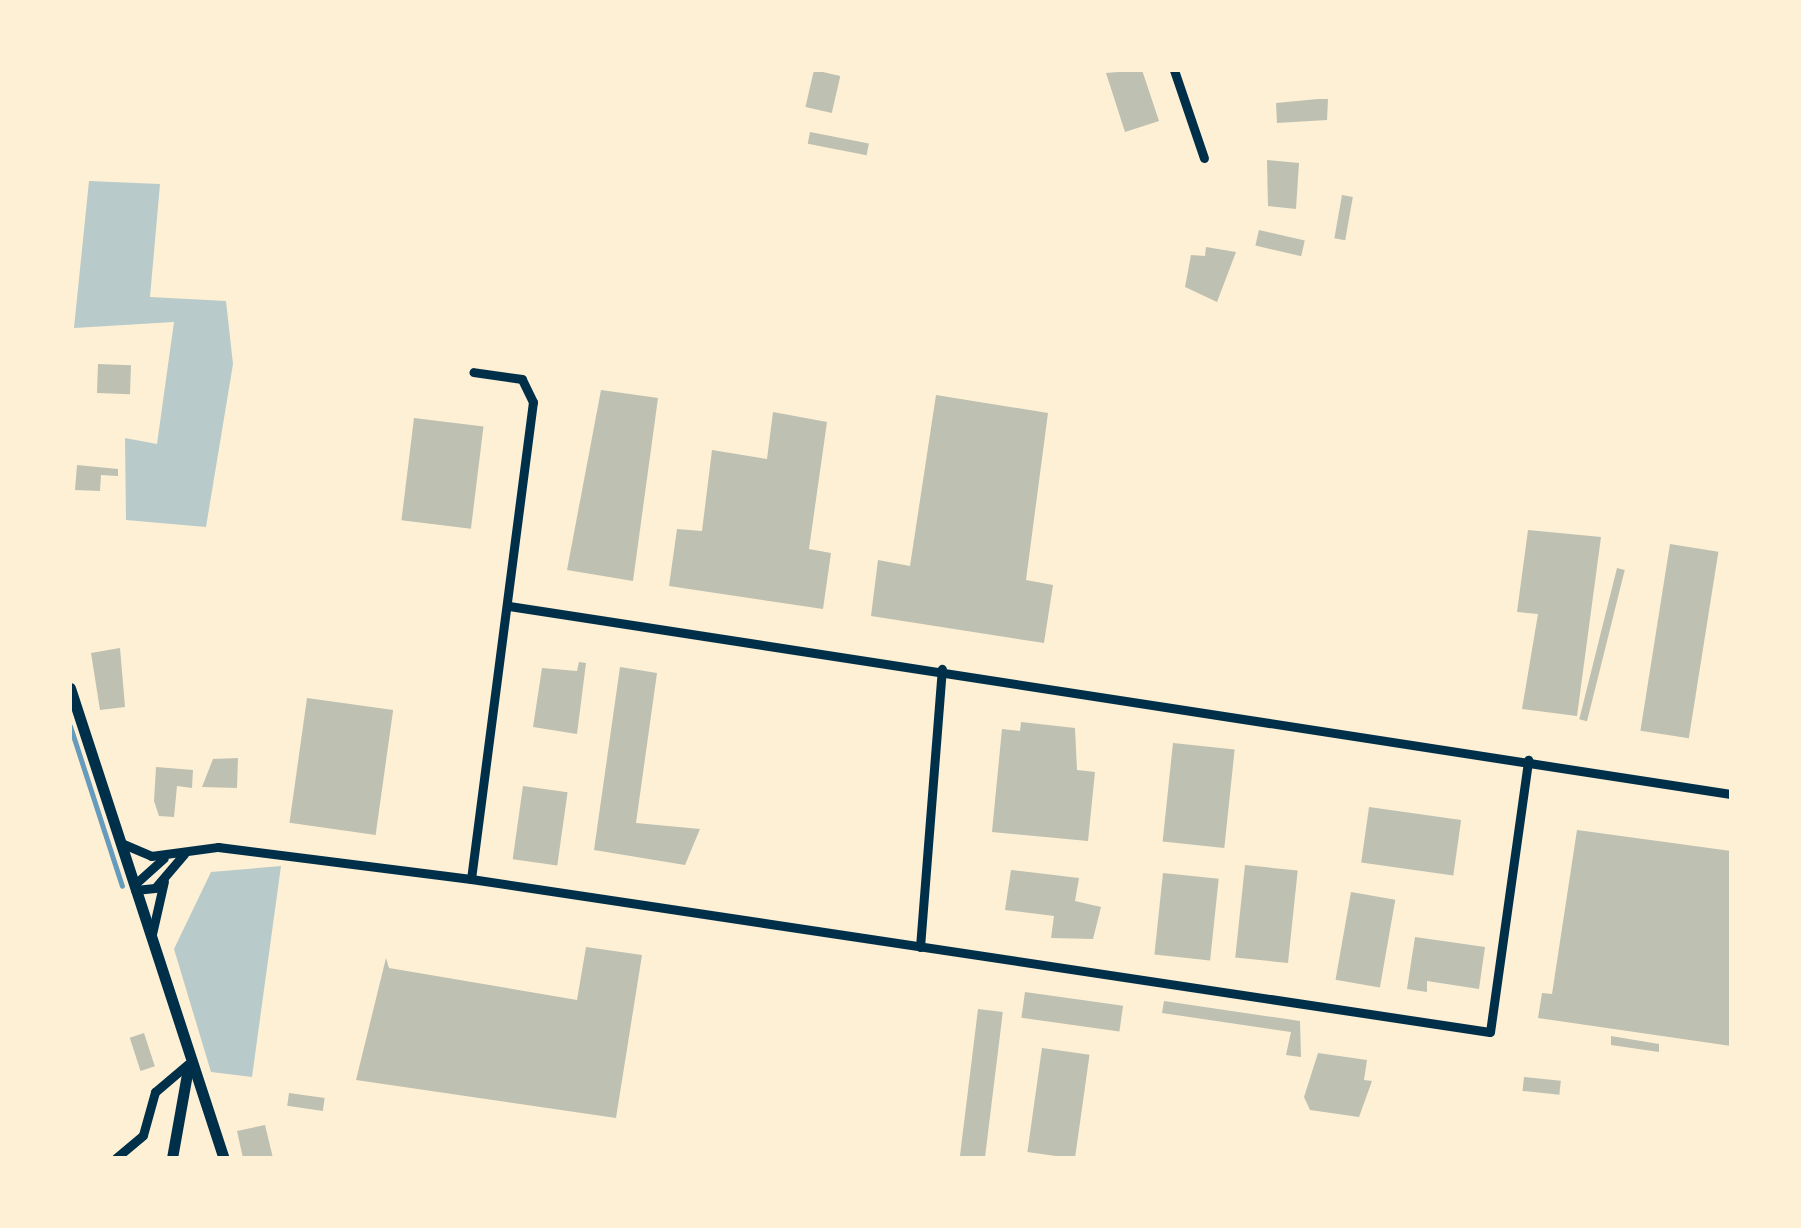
<!DOCTYPE html>
<html>
<head>
<meta charset="utf-8">
<style>
	body { margin:0 }
	#map { position:relative; width:1801px; height:1228px; overflow:hidden; background:#fdf0d5; font-family:"Asap Condensed",sans-serif }
	div>[style] { position:absolute }
	[style*='--x'] { left:calc(var(--x)*1px); top:calc(var(--y)*1px); width:calc(var(--w)*1px); rotate:calc(var(--a)*1deg) }
	.green>* { inset:0; background:#b9caca }
	.stream>* { height:5px; margin:-2.5px; padding:0 2.5px; transform-origin:2.5px; border-radius:2.5px; background:#669bbc }
	.building>* { inset:0; background:#bec0b2; transform-origin:0 0 }
	.minor>* { height:9px; margin:-4.5px; padding:0 4.5px; transform-origin:4.5px; border-radius:4.5px; background:#003049 }
	.secondary>* { height:11px; margin:-5.5px; padding:0 5.5px; transform-origin:5.5px; border-radius:5.5px; background:#003049 }
	span { translate:-50% -50%; white-space:nowrap; text-align:center; line-height:1.15; -webkit-text-stroke:8px #fdf0d5; paint-order:stroke }
	.frame { position:absolute; inset:0; border:72px solid #fdf0d5; pointer-events:none }
</style>
</head>
<body>
<div id="map">
	<div class="green">
		<div style="clip-path:polygon(89px 181px,160px 184px,150px 297px,226px 301px,233px 364px,206px 527px,126px 520px,125px 438px,157px 444px,174px 322px,74px 328px)"></div>
		<div style="clip-path:polygon(281px 866px,252px 1077px,211px 1072px,174px 949px,211px 872px)"></div>
	</div>
	<div class="stream">
		<div style="--x:70;--y:726;--w:168;--a:72"></div>
	</div>
	<div class="building">
		<div style="left:814px;top:70px;width:27px;height:38px;rotate:13deg"></div>
		<div style="clip-path:polygon(1142px 70px,1159px 121px,1125px 132px,1106px 73px)"></div>
		<div style="clip-path:polygon(1318px 99px,1328px 99px,1327px 120px,1277px 123px,1276px 103px)"></div>
		<div style="left:810px;top:132px;width:60px;height:12px;rotate:11deg"></div>
		<div style="clip-path:polygon(1267px 160px,1299px 163px,1296px 209px,1268px 206px)"></div>
		<div style="left:1342px;top:195px;width:11px;height:44px;rotate:10deg"></div>
		<div style="left:1259px;top:230px;width:47px;height:16px;rotate:13deg"></div>
		<div style="clip-path:polygon(1206px 247px,1236px 252px,1217px 302px,1185px 287px,1191px 255px,1205px 256px)"></div>
		<div style="left:98px;top:364px;width:33px;height:29px;rotate:2deg"></div>
		<div style="clip-path:polygon(601px 390px,658px 398px,633px 581px,567px 570px)"></div>
		<div style="clip-path:polygon(936px 395px,1048px 413px,1026px 580px,1053px 585px,1044px 643px,871px 616px,878px 560px,910px 566px)"></div>
		<div style="clip-path:polygon(773px 412px,827px 422px,809px 549px,831px 553px,823px 609px,669px 586px,677px 529px,702px 531px,712px 450px,767px 459px)"></div>
		<div style="left:414px;top:418px;width:70px;height:103px;rotate:7deg"></div>
		<div style="clip-path:polygon(77px 465px,118px 469px,118px 476px,101px 475px,100px 491px,75px 490px)"></div>
		<div style="clip-path:polygon(1528px 530px,1601px 537px,1577px 716px,1522px 709px,1538px 614px,1517px 612px)"></div>
		<div style="left:1670px;top:544px;width:49px;height:189px;rotate:9deg"></div>
		<div style="left:1617px;top:568px;width:8px;height:156px;rotate:14deg"></div>
		<div style="clip-path:polygon(120px 648px,125px 707px,100px 710px,91px 653px)"></div>
		<div style="clip-path:polygon(579px 662px,586px 663px,577px 734px,533px 727px,542px 668px,577px 671px)"></div>
		<div style="clip-path:polygon(620px 667px,657px 673px,636px 823px,700px 829px,685px 865px,594px 850px)"></div>
		<div style="left:307px;top:698px;width:87px;height:126px;rotate:8deg"></div>
		<div style="clip-path:polygon(1021px 722px,1075px 728px,1077px 770px,1095px 772px,1088px 841px,992px 832px,1002px 729px,1020px 731px)"></div>
		<div style="left:1173px;top:743px;width:62px;height:99px;rotate:6deg"></div>
		<div style="clip-path:polygon(238px 758px,237px 788px,202px 787px,213px 759px)"></div>
		<div style="clip-path:polygon(156px 767px,193px 770px,192px 788px,177px 786px,174px 817px,159px 816px,154px 801px)"></div>
		<div style="left:523px;top:786px;width:45px;height:74px;rotate:8deg"></div>
		<div style="left:1369px;top:807px;width:93px;height:56px;rotate:8deg"></div>
		<div style="clip-path:polygon(1577px 830px,1731px 851px,1731px 1046px,1538px 1018px,1542px 993px,1552px 994px)"></div>
		<div style="left:1245px;top:865px;width:53px;height:93px;rotate:6deg"></div>
		<div style="clip-path:polygon(1011px 870px,1079px 878px,1075px 901px,1101px 907px,1093px 939px,1051px 938px,1054px 916px,1005px 910px)"></div>
		<div style="left:1163px;top:873px;width:56px;height:82px;rotate:6deg"></div>
		<div style="left:1351px;top:892px;width:45px;height:89px;rotate:10deg"></div>
		<div style="clip-path:polygon(1415px 937px,1485px 947px,1479px 989px,1427px 981px,1427px 992px,1407px 989px)"></div>
		<div style="clip-path:polygon(586px 947px,642px 955px,616px 1118px,356px 1080px,386px 958px,389px 968px,577px 1000px)"></div>
		<div style="left:1025px;top:992px;width:99px;height:26px;rotate:8deg"></div>
		<div style="clip-path:polygon(1164px 1001px,1300px 1021px,1301px 1057px,1286px 1055px,1291px 1032px,1162px 1013px)"></div>
		<div style="left:978px;top:1009px;width:25px;height:151px;rotate:7deg"></div>
		<div style="left:144px;top:1033px;width:35px;height:15px;rotate:72deg"></div>
		<div style="clip-path:polygon(1611px 1036px,1659px 1044px,1659px 1052px,1611px 1045px)"></div>
		<div style="left:1042px;top:1048px;width:48px;height:105px;rotate:8deg"></div>
		<div style="clip-path:polygon(1318px 1053px,1367px 1060px,1364px 1080px,1372px 1081px,1359px 1117px,1310px 1110px,1304px 1097px)"></div>
		<div style="left:1524px;top:1077px;width:37px;height:14px;rotate:6deg"></div>
		<div style="left:289px;top:1093px;width:36px;height:13px;rotate:8deg"></div>
		<div style="clip-path:polygon(265px 1125px,273px 1158px,243px 1158px,237px 1131px)"></div>
	</div>
	<div class="minor">
		<div style="--x:1174;--y:70;--w:93;--a:71.2"></div>
		<div style="--x:509;--y:606;--w:1236;--a:8.75"></div>
		<div style="--x:121;--y:843;--w:33;--a:23"></div>
		<div style="--x:151;--y:856;--w:68;--a:-7.7"></div>
		<div style="--x:218;--y:847;--w:255;--a:7.2"></div>
		<div style="--x:471;--y:879;--w:1030;--a:8.54"></div>
		<div style="--x:1490;--y:1032;--w:275;--a:-82"></div>
		<div style="--x:471;--y:879;--w:481;--a:-82.6"></div>
		<div style="--x:533;--y:402;--w:25;--a:-116"></div>
		<div style="--x:522;--y:379;--w:49;--a:-171.9"></div>
		<div style="--x:134;--y:885;--w:40;--a:-42"></div>
		<div style="--x:135;--y:890;--w:20;--a:-6"></div>
		<div style="--x:155;--y:888;--w:45;--a:-49.5"></div>
		<div style="--x:152;--y:934;--w:54;--a:-77.2"></div>
		<div style="--x:920;--y:947;--w:279;--a:-85.5"></div>
		<div style="--x:116;--y:1158;--w:35;--a:-40"></div>
		<div style="--x:143;--y:1135;--w:45;--a:-74.4"></div>
		<div style="--x:155;--y:1092;--w:43;--a:-40.3"></div>
	</div>
	<div class="secondary">
		<div style="--x:70;--y:688;--w:495;--a:71.9"></div>
		<div style="--x:172;--y:1158;--w:91;--a:-79.9"></div>
	</div>
	<div class="frame"></div>
</div>
</body>
</html>
